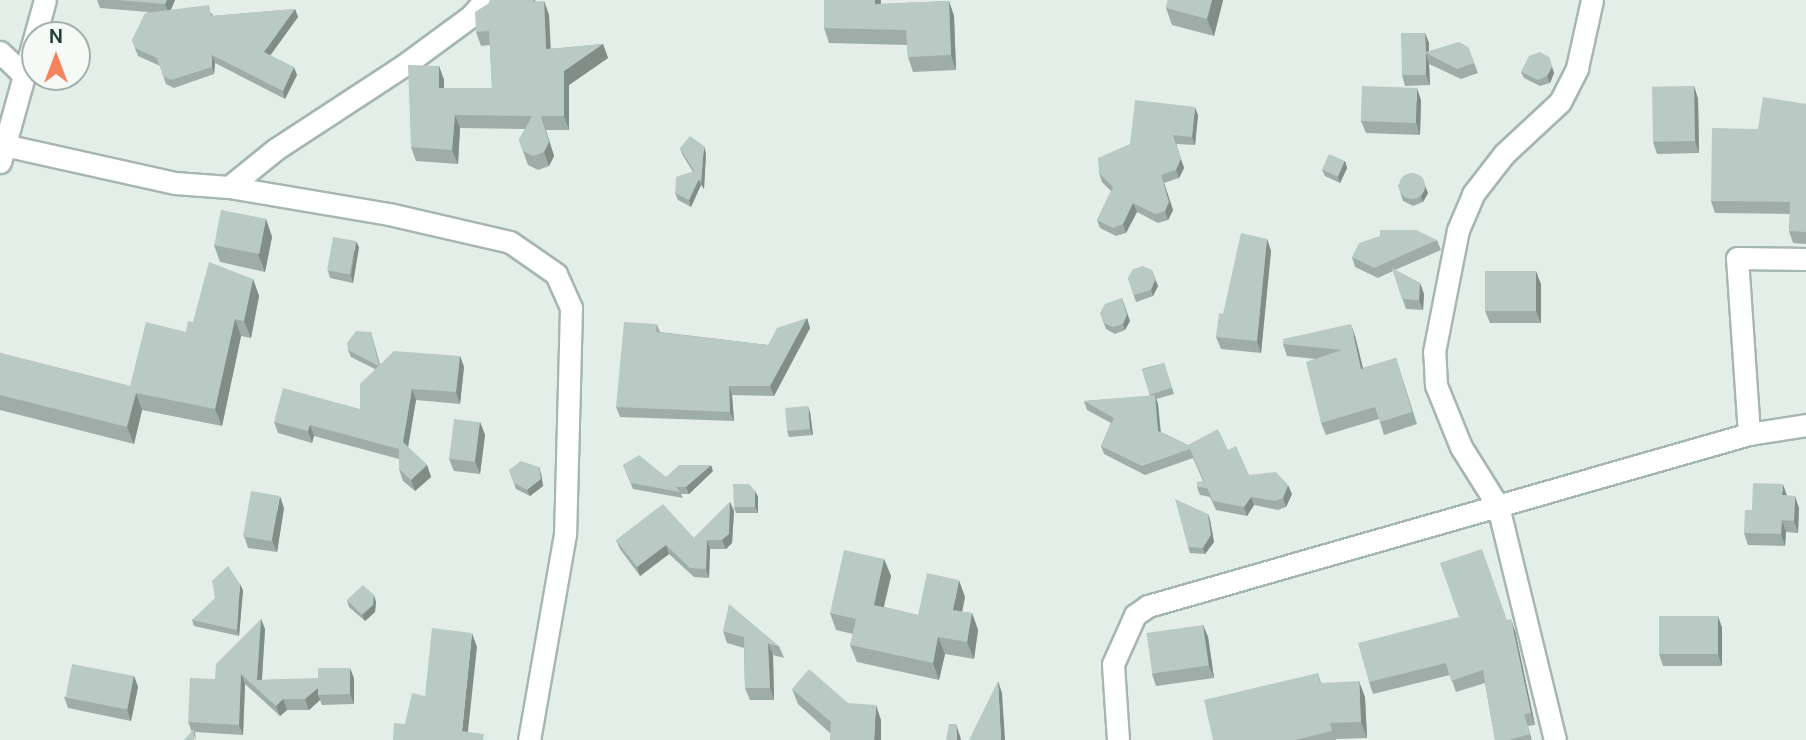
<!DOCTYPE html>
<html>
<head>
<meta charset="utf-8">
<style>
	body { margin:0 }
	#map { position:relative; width:1806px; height:740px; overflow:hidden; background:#e4eee9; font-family:"DM Sans",sans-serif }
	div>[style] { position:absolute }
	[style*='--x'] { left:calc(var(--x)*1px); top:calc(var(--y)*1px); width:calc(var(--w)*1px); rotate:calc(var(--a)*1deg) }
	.roads { filter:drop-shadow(2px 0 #a6b6b1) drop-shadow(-2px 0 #a6b6b1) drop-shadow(0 2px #a6b6b1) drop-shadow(0 -2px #a6b6b1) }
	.street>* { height:21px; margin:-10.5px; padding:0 10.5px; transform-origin:10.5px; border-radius:10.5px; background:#fff }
	.wall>* { inset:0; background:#9fada8 }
	.shaded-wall>* { inset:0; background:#828d88 }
	.building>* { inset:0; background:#b9c9c3; transform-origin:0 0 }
	.round { border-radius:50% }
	span { translate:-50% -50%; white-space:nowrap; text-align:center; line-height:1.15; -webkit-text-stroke:5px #f5faf7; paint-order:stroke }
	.north { position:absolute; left:21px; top:21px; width:70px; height:70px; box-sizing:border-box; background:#f5faf7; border:2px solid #a1b0ab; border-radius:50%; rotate:0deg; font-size:19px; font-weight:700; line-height:28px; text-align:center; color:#234039 }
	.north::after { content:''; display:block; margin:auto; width:24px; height:32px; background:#f5835b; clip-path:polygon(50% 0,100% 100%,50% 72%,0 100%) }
</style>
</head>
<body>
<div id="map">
	<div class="roads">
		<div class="street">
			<div style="--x:0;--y:52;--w:30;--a:44"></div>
			<div style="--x:4;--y:145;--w:175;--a:12.5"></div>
			<div style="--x:175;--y:183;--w:54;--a:4.2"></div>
			<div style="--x:229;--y:187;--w:60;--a:-39"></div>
			<div style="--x:276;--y:149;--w:152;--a:-33.2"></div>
			<div style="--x:403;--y:66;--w:84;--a:-36.3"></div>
			<div style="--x:471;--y:16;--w:21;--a:-49"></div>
			<div style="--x:0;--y:162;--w:168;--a:-74.5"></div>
			<div style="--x:229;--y:187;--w:162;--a:9.6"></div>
			<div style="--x:389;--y:214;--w:124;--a:13"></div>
			<div style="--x:510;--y:242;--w:56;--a:34.8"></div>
			<div style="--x:556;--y:274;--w:37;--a:66"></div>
			<div style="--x:571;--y:308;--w:226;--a:91.5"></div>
			<div style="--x:565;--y:534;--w:209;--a:99.9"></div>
			<div style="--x:1749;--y:434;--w:176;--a:-93.9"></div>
			<div style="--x:1737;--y:258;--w:69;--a:0.8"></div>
			<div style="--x:1118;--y:740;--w:76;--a:-93.8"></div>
			<div style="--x:1113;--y:664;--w:54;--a:-65.8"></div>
			<div style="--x:1135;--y:615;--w:16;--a:-35"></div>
			<div style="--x:1148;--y:606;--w:625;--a:-15.97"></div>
			<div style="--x:1749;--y:434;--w:58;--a:-9"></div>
			<div style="--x:1555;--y:740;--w:241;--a:-103.7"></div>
			<div style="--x:1498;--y:506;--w:70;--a:-122.1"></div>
			<div style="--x:1461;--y:447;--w:67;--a:-112"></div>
			<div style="--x:1436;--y:385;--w:33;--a:-93"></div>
			<div style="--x:1434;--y:352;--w:124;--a:-78.9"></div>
			<div style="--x:1458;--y:230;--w:39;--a:-67"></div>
			<div style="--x:1473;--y:194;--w:51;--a:-52.2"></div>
			<div style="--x:1504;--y:154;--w:76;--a:-42.9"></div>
			<div style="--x:1560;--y:102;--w:38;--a:-63"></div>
			<div style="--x:1577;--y:68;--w:70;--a:-77.6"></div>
		</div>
	</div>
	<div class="wall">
		<div style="clip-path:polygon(97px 0,175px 0,171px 10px,212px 13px,213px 16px,295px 9px,298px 17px,270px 55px,297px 75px,285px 99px,215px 63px,214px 74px,174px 88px,166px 84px,160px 66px,138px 56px,132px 40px,148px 12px,100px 8px)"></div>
		<div style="clip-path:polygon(490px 0,535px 0,536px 2px,544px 1px,549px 15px,551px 49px,603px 44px,608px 58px,569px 85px,569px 130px,546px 130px,554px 156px,549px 166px,538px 170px,528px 165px,519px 140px,525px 129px,460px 128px,458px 164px,416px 161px,411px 147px,439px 66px,444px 80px,444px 88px,492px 88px,490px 45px,481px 46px,476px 32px,489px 3px)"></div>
		<div style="clip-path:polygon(824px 0,881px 0,881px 4px,949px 1px,954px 16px,956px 70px,913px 72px,908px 57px,907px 45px,829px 43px,824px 28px)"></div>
		<div style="clip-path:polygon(1168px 0,1223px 0,1214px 36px,1172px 25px,1166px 8px)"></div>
		<div style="clip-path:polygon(1425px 33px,1429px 43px,1429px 51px,1468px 47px,1478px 73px,1461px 79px,1429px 64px,1430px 85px,1405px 86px,1402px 75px)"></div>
		<div style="clip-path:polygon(1549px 57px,1554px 73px,1550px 83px,1540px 86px,1524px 78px,1521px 72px)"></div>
		<div style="clip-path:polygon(1694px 86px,1698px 99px,1699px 153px,1657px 154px,1653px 142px)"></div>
		<div style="clip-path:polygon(1421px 100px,1420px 135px,1366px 133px,1361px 121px)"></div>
		<div style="clip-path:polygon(1806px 104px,1806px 244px,1793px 243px,1789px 231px,1790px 214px,1715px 213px,1711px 201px,1758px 129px)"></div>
		<div style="clip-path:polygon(1198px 115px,1195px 145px,1176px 144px,1184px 168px,1179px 178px,1164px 183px,1173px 210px,1168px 220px,1158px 223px,1137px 212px,1126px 233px,1116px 236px,1100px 228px,1097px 220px,1111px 191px,1102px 182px,1099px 173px)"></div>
		<div style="clip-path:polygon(680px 148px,706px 153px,704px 189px,701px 185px,691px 207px,678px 200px,675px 193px,693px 172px,682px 154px)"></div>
		<div style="clip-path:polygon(1345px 161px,1347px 168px,1340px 183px,1325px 176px,1322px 170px)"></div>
		<div style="clip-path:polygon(1422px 177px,1428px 193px,1423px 202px,1413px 206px,1403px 201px,1398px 185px)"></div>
		<div style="clip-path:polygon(266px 219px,272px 237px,265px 272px,220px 262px,214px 245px)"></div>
		<div style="clip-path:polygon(1267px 239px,1271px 251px,1261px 353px,1221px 349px,1216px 337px,1223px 314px)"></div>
		<div style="clip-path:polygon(1437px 240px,1441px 250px,1395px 270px,1420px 283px,1424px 294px,1423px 310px,1406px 309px,1393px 271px,1378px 278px,1355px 267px,1352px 257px)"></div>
		<div style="clip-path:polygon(359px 247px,353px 283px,330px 278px,328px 271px)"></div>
		<div style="clip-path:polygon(1152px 270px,1158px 286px,1153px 296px,1136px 302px,1128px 278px)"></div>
		<div style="clip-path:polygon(253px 279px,259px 296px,251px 338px,241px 336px,222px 426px,142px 410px,134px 444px,0 410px,0 353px,130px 386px,186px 332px,193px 322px)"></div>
		<div style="clip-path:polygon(1541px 284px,1541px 323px,1490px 323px,1485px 311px)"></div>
		<div style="clip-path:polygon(1100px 313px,1130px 321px,1125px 330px,1115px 334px,1106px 329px)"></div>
		<div style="clip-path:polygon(807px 318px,810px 328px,774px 396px,732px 395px,734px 421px,620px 417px,616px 407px,657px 324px,660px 332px,768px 345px)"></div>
		<div style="clip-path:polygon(371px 332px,380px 364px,460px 356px,464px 367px,460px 404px,416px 400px,408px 447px,427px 465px,431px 477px,415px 491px,403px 481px,399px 469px,399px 459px,314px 436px,312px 443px,278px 433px,274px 422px,360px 409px,375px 369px,351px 357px,348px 350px)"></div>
		<div style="clip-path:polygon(1355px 336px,1363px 368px,1396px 358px,1417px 424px,1384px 435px,1379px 419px,1326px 435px,1321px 423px,1316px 359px,1287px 356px,1283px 344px)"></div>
		<div style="clip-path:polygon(1164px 363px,1174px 394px,1156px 399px,1158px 404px,1161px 432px,1188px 445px,1228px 450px,1249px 475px,1292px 494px,1286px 507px,1278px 510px,1254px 505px,1247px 516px,1216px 510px,1210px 497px,1200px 495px,1197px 487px,1203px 481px,1193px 458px,1145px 475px,1104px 454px,1101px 446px,1111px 423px,1087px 410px,1084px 401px,1150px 396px,1142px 369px)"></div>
		<div style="clip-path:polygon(810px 412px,813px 435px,789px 437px,787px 431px)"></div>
		<div style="clip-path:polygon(480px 422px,485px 435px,480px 474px,454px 471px,449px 459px)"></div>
		<div style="clip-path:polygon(623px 465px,666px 477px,713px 471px,689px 494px,681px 494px,683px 498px,633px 489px)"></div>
		<div style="clip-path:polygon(539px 467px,541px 474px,543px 486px,530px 496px,516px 489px,509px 470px)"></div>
		<div style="clip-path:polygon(755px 491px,758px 497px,758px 513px,736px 513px,734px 507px)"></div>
		<div style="clip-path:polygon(1787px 495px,1799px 508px,1798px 533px,1786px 532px,1785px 546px,1748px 545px,1744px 533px,1752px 510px)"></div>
		<div style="clip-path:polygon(730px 502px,734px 511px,732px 543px,726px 549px,710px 549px,709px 578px,694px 577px,669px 554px,640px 576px,620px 549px,616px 540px,694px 538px)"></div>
		<div style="clip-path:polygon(284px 508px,277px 552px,248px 548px,244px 536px)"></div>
		<div style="clip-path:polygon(1208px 514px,1210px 520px,1214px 542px,1205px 554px,1190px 553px,1188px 547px)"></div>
		<div style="clip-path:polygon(884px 559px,891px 576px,884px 607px,918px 615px,965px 597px,962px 612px,972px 613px,978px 630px,974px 659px,945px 654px,939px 680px,857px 662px,850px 645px,853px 634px,836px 630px,830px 613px)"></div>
		<div style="clip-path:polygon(243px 590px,239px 636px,194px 626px,192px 620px)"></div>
		<div style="clip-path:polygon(347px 600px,376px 602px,375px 612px,365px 621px,349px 607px)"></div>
		<div style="clip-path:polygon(1718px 616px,1722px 628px,1722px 666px,1663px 666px,1659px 654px)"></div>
		<div style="clip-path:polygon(261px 619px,265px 629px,262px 680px,354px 678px,354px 704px,322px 705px,320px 700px,309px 710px,287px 710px,280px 716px,245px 684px,243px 735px,195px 732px,196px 740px,192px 732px,188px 722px,215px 679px)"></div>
		<div style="clip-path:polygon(1507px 620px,1515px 631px,1535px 725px,1528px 726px,1532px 740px,1495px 740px,1485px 683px,1456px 692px,1450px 675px,1373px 694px,1369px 682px)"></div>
		<div style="clip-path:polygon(1203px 625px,1208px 637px,1214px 678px,1156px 686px,1152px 674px)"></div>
		<div style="clip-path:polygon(723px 631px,779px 646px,784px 658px,773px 655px,774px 700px,750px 700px,745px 688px,744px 648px,727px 643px)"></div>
		<div style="clip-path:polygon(1318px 673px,1321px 683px,1365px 697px,1367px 738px,1336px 739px,1336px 740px,1213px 740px)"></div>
		<div style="clip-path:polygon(134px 676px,138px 687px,131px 721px,68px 708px,64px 697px)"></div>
		<div style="clip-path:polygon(792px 689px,848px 703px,881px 720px,830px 733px,798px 704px)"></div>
	</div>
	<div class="shaded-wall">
		<div style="clip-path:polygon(167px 0,175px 0,169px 14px,165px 4px)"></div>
		<div style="clip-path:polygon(875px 0,881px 0,880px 19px,875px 4px)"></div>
		<div style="clip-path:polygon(1212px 0,1223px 0,1214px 36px,1207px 19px)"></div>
		<div style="clip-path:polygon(544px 1px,549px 15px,551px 63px,546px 49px)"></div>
		<div style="clip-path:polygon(949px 1px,954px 16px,956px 70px,951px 55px)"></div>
		<div style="clip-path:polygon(295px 9px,298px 17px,267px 60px,264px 52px)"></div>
		<div style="clip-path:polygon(1425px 33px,1429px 43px,1429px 55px,1426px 53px)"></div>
		<div style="clip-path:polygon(603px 44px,608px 58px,569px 85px,569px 130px,564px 116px,564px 71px)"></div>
		<div style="clip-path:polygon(1426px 53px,1429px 64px,1430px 85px,1426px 75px)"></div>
		<div style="clip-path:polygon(212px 55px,215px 63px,214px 74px,212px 67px)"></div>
		<div style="clip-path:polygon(439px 66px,444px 80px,444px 101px,439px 88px)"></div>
		<div style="clip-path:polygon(294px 67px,297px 75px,285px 99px,283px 91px)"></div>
		<div style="clip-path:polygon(1552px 67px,1554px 73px,1550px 83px,1547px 76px)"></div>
		<div style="clip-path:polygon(1694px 86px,1698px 99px,1699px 153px,1695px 141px)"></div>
		<div style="clip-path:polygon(1417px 88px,1421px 100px,1420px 135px,1416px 122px)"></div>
		<div style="clip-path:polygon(1195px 107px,1198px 115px,1195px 145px,1192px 137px)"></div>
		<div style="clip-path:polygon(455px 115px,460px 128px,458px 164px,452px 150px)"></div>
		<div style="clip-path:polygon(541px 116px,554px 156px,549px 166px,544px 152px)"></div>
		<div style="clip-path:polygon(1173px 135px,1184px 168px,1179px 178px,1176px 170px)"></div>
		<div style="clip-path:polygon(704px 146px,706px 153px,704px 189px,701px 183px)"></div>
		<div style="clip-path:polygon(1345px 161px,1347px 168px,1340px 183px,1338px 177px)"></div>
		<div style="clip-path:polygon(699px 179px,701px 185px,691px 207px,689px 200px)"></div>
		<div style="clip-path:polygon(1164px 183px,1173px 210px,1168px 220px,1165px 211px)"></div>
		<div style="clip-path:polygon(1425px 187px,1428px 193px,1423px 202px,1421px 196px)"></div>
		<div style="clip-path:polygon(1133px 203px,1137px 212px,1126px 233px,1123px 224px)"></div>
		<div style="clip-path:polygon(266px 219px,272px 237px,265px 272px,258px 254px)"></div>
		<div style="clip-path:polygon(1267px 239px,1271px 251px,1261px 353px,1257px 341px)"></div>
		<div style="clip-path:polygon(356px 241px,359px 247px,353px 283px,351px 276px)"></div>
		<div style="clip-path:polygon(1536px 271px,1541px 284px,1541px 323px,1536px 311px)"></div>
		<div style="clip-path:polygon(253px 279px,259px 296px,251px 338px,244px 321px)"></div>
		<div style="clip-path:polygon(1155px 280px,1158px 286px,1153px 296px,1151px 290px)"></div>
		<div style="clip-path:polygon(1420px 283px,1424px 294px,1423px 310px,1419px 300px)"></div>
		<div style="clip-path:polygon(1122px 298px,1130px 321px,1125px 330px,1123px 324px)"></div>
		<div style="clip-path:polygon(807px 318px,810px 328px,774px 396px,770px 386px)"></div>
		<div style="clip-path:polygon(235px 319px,241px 336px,222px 426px,215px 409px)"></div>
		<div style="clip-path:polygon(1351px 324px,1355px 336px,1366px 381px,1361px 369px)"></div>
		<div style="clip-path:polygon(460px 356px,464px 367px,460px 404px,456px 392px)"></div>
		<div style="clip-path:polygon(729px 386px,732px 395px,734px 421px,730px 412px)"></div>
		<div style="clip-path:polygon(412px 389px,416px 400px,407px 453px,403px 442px)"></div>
		<div style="clip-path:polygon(136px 393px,142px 410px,134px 444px,127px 427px)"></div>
		<div style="clip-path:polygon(1155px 395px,1158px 404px,1161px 440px,1158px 431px)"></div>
		<div style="clip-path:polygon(808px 406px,810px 412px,813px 435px,810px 429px)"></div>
		<div style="clip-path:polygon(480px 422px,485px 435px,480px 474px,475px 461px)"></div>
		<div style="clip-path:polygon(310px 425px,314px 436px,312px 443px,308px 431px)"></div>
		<div style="clip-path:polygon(427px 465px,431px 477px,415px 491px,411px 480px)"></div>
		<div style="clip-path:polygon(711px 465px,713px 471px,689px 494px,686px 487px)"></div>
		<div style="clip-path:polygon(539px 467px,541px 474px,543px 486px,530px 496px,527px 490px)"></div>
		<div style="clip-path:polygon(1783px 484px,1787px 496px,1782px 495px)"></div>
		<div style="clip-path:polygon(1288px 485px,1292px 494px,1286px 507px,1283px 498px)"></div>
		<div style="clip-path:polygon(755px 491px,758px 497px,758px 513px,755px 507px)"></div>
		<div style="clip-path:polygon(280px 496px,284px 508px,277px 552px,272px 540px)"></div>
		<div style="clip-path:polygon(1795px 496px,1799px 508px,1798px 533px,1794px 521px)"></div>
		<div style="clip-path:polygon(1251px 497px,1254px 505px,1247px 516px,1244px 507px)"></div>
		<div style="clip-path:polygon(730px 502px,734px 511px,732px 543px,726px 549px,722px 540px)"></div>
		<div style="clip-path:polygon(1208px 514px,1210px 520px,1214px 542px,1205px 554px,1203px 548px)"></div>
		<div style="clip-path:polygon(1782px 520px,1786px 532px,1785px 546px,1781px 534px)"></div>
		<div style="clip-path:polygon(707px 540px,710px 549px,709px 578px,706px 569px)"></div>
		<div style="clip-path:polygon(666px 545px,669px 554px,640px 576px,637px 567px)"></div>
		<div style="clip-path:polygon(884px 559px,891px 576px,880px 622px,874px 605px)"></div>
		<div style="clip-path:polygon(959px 580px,965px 597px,959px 627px,953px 610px)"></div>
		<div style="clip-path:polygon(240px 584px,243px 590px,239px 636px,237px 630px)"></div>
		<div style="clip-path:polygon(374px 595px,376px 602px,375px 612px,365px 621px,362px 615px)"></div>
		<div style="clip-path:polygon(972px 613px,978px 630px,974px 659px,967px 642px)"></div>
		<div style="clip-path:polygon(1718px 616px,1722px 628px,1722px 666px,1718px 654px)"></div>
		<div style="clip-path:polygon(261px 619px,265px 629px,261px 691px,257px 680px)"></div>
		<div style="clip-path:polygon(1511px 619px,1515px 631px,1535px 725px,1531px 713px)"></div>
		<div style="clip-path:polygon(1203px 625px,1208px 637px,1214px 678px,1209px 666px)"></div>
		<div style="clip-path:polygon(472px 633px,477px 647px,467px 740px,462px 731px)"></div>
		<div style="clip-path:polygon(938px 637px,945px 654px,939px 680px,933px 663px)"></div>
		<div style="clip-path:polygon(768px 643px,773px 655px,774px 700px,770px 688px)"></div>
		<div style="clip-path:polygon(350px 668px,354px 678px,354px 704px,350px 694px)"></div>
		<div style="clip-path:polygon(241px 674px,245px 684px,243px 735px,239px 725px)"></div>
		<div style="clip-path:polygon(134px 676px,138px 687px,131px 721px,127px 709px)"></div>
		<div style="clip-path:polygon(998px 681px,1002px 693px,1005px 740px,1001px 740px)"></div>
		<div style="clip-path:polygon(1359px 681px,1365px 697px,1367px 738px,1361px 722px)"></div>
		<div style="clip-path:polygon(318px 688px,318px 695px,320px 700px,309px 710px,305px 699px)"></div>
		<div style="clip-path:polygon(283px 699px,287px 710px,280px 716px,276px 706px)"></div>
		<div style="clip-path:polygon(876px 705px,881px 720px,881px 740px,874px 740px)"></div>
		<div style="clip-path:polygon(956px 724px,960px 736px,961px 740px,957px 740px)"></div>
	</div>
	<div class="building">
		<div style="clip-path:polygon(117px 0,167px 0,165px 4px)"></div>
		<div style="clip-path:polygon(490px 0,533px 0,533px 2px,544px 1px,546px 49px,603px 44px,564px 71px,564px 116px,541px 116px,549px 142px,544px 152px,533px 156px,523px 151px,519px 140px,532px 116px,455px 115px,452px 150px,411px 147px,408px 65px,439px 66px,439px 88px,492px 88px,489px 31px,476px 32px,475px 12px,489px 3px)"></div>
		<div style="clip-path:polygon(824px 0,875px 0,875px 4px,949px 1px,951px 55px,908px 57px,906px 30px,824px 28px)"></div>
		<div style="clip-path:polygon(1168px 0,1212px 0,1207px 19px,1166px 8px)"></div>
		<div style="clip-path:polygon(209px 5px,211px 16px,295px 9px,264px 52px,294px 67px,283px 91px,212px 55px,212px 67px,171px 80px,163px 76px,157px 58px,135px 48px,132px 40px,145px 13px)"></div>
		<div style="clip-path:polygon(1401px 33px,1425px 33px,1426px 52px,1459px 42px,1468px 47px,1474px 63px,1457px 69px,1426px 53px,1426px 75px,1402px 75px)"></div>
		<div style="clip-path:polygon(1540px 52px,1549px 57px,1552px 67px,1547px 76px,1538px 80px,1521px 72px,1529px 56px)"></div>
		<div style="left:1362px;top:86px;width:55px;height:35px;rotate:2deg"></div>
		<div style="left:1694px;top:86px;width:55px;height:42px;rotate:89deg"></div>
		<div style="clip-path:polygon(1763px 97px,1806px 104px,1806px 232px,1789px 231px,1790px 202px,1711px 201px,1712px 128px,1758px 129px)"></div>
		<div style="clip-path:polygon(1135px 100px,1195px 107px,1192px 137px,1173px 135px,1181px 159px,1176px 170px,1161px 175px,1169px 202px,1165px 211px,1155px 214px,1133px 203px,1123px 224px,1113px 228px,1097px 220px,1113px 187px,1099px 173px,1098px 158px,1130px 144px)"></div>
		<div style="clip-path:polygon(690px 136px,704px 146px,701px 183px,699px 179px,689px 200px,675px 193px,676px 177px,694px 171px,680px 148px)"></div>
		<div style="left:1329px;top:154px;width:17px;height:17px;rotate:24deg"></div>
		<div class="round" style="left:1399px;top:173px;width:26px;height:26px"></div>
		<div style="left:221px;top:210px;width:46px;height:36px;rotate:11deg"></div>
		<div style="clip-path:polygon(1380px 230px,1416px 230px,1437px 240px,1374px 268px,1352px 257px,1359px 243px,1380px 236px)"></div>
		<div style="clip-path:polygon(1241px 233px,1267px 239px,1257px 341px,1216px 337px,1219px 313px,1223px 314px)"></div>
		<div style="left:333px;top:237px;width:23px;height:34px;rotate:10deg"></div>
		<div style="clip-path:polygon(209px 262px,253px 279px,244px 321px,235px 319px,215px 409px,136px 393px,127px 427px,0 395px,0 353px,130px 386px,146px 322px,186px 332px,188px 321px,193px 322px)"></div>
		<div style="clip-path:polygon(1143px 266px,1152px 270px,1155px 280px,1151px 290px,1134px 295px,1128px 278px,1133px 269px)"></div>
		<div style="clip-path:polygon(1392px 268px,1420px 283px,1419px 300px,1402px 299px)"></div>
		<div style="left:1536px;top:271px;width:40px;height:51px;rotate:90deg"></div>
		<div style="clip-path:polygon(1122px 298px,1127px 315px,1123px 324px,1113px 327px,1104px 323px,1100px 313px,1105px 304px)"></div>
		<div style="clip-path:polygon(807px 318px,770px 386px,729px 386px,730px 412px,616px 407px,624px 322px,657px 324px,656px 332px,768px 345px,777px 328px)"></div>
		<div style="clip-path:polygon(1351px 324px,1361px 369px,1396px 358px,1412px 412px,1380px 422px,1375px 407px,1321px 423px,1306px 362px,1342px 350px,1283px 344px,1283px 339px)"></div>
		<div style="clip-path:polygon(356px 331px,371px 332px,379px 366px,348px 350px,347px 343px)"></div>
		<div style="clip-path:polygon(394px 351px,460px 356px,456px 392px,412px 389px,403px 442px,427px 465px,411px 480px,399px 469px,399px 449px,310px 425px,308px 431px,274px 422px,283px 388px,360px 409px,360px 384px)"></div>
		<div style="left:1164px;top:363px;width:26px;height:23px;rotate:72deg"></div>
		<div style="clip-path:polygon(1155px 395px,1158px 431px,1188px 445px,1218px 429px,1228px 450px,1236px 446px,1249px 475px,1276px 472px,1288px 485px,1283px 498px,1275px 501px,1251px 497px,1244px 507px,1213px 501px,1207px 488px,1197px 487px,1197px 482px,1204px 481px,1190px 449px,1142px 466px,1101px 446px,1114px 418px,1084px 401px)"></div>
		<div style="left:808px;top:406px;width:23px;height:23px;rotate:85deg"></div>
		<div style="left:454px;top:419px;width:26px;height:40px;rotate:7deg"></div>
		<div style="clip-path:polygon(639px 455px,666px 477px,679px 465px,711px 465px,686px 487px,676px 487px,680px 492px,631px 483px,623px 465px)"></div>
		<div style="clip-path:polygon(521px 461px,539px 467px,541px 479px,527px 490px,514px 483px,509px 470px)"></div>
		<div style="clip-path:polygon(1753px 483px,1783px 484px,1782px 495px,1795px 496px,1794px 521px,1782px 520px,1781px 534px,1744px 533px,1745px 510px,1752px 510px)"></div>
		<div style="clip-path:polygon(733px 484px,749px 484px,755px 491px,755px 507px,734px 507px)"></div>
		<div style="left:251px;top:491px;width:29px;height:46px;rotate:10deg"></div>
		<div style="clip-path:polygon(1175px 499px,1208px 514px,1211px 535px,1203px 548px,1188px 547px)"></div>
		<div style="clip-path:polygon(730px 502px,729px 534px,722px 540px,707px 540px,706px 569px,690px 568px,666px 545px,637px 567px,616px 540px,663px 504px,694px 538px)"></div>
		<div style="clip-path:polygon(1482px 549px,1507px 620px,1511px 619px,1531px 713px,1524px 714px,1530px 734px,1509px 740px,1495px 740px,1483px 670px,1451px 681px,1446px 663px,1369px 682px,1358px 643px,1459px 617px,1440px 563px)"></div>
		<div style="clip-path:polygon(844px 550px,884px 559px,874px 605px,918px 615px,927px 573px,959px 580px,953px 610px,972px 613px,967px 642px,938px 637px,933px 663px,850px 645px,856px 619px,830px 613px)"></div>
		<div style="clip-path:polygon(228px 566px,240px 584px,237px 630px,192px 620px,215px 598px,212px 581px)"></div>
		<div style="clip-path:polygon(363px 585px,374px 595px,373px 605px,362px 615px,347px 600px)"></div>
		<div style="clip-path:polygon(729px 604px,779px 646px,768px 643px,770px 688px,745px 688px,744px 637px,723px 631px)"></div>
		<div style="left:1659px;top:616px;width:59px;height:38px"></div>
		<div style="clip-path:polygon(261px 619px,257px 680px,318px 678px,318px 668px,350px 668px,350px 694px,318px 695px,318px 688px,305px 699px,283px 699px,276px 706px,241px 674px,239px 725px,188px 722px,190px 678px,215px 679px,216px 664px)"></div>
		<div style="left:1203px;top:625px;width:41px;height:57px;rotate:82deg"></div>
		<div style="clip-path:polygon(432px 628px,472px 633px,462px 731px,484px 734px,483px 740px,393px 740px,394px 723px,405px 724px,412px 693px,425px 696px)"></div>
		<div style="left:72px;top:664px;width:63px;height:34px;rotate:11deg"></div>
		<div style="clip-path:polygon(809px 669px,848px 703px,876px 705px,874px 740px,830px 740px,831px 722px,792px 689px)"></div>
		<div style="clip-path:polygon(1318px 673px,1320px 683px,1359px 681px,1361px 722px,1330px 723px,1332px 731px,1295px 740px,1213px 740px,1204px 700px)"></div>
		<div style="clip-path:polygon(998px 681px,1001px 740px,969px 740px)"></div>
		<div style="clip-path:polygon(949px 724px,956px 724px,957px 740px,946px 740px)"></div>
		<div style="clip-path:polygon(194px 729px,194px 740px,184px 740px)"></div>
	</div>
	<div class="north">N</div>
</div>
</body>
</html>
